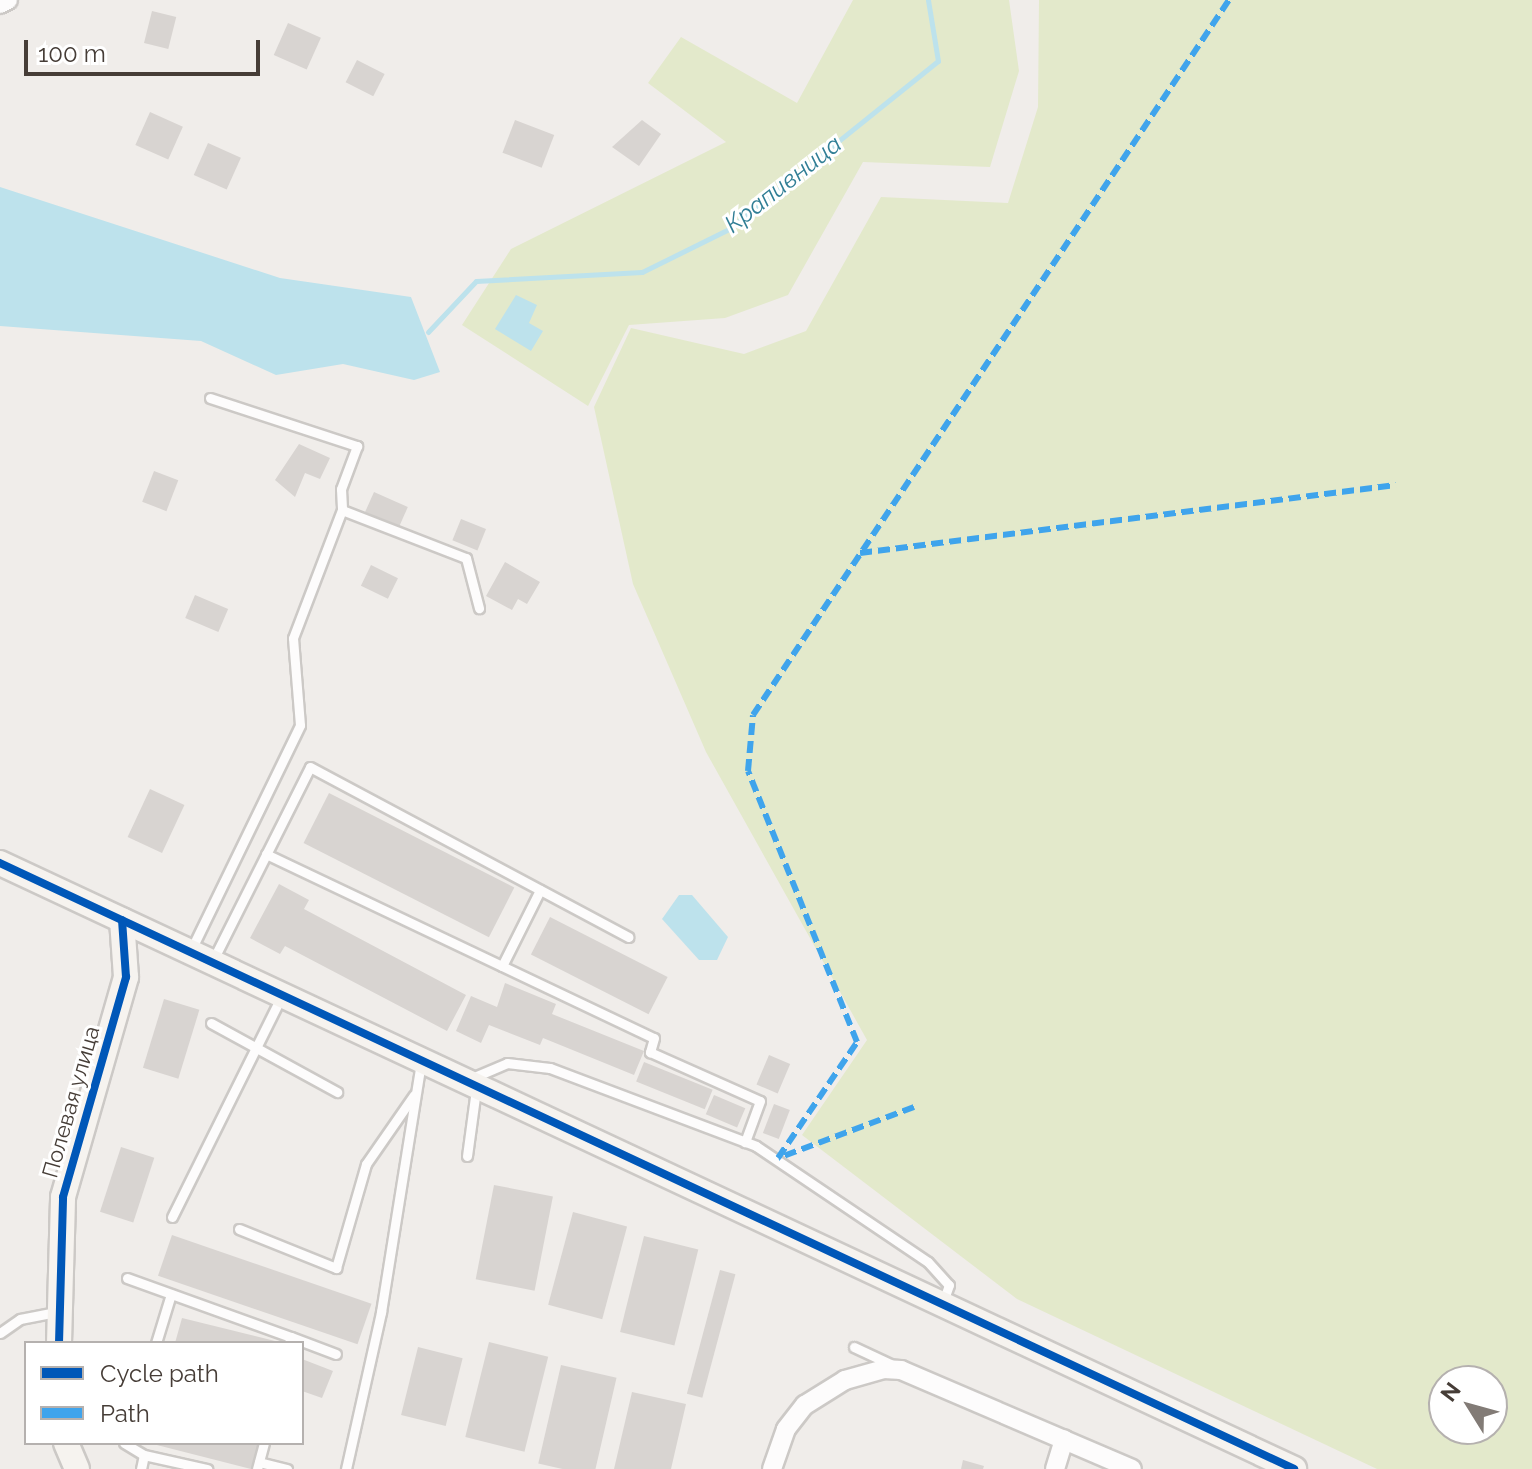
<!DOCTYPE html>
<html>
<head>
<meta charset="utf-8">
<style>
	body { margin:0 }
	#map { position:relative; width:1532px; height:1469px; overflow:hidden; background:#f0edea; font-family:Raleway,sans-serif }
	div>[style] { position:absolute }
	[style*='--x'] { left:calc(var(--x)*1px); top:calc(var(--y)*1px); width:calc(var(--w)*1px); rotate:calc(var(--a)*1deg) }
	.green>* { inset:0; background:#e3e9cb }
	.water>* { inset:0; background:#bde2ec }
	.stream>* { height:5px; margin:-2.5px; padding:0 2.5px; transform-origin:2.5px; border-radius:2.5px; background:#bde2ec }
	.building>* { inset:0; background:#d8d4d1; transform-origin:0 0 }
	.roads { filter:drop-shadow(2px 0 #ccc9c6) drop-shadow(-2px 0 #ccc9c6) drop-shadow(0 2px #ccc9c6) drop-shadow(0 -2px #ccc9c6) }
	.lane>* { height:9px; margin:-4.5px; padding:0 4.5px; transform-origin:4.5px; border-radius:4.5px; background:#fdfcfc }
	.street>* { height:18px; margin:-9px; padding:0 9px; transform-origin:9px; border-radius:9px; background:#fdfcfc }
	.secondary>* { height:24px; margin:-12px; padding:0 12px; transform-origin:12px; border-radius:12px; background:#f6f3ef }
	.quiet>* { height:6px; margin-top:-3px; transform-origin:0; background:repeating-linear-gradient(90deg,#3fa4ec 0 12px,transparent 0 18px) }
	.cycleway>* { height:8px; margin:-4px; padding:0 4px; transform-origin:4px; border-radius:4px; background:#0057b8 }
	span { translate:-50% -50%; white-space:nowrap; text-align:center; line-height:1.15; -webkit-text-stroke:6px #fff; paint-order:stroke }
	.street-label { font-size:22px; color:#463d37 }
	.water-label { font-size:24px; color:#307e95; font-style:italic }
	.legend { position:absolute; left:24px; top:1341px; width:280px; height:104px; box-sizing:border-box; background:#fff; border:2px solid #b5b1af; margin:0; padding:10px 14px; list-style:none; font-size:24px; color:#463d37 }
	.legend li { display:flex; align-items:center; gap:16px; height:40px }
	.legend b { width:40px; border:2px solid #b5b1af }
	.north { position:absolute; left:1428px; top:1365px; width:80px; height:80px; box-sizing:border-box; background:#fff; border:2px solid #b5b1af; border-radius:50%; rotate:307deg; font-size:22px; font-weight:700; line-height:32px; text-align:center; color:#463d37 }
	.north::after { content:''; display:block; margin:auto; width:28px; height:36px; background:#827b76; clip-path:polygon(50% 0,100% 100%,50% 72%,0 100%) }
	.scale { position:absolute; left:24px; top:40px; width:236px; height:36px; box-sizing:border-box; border:4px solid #463d37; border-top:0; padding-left:10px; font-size:24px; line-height:28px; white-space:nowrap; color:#463d37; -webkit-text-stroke:6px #fff; paint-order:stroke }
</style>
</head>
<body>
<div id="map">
	<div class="green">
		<div style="clip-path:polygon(853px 0,1009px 0,1019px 71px,990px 167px,863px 162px,788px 295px,725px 318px,629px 325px,588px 406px,462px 325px,511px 249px,726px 142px,648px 83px,681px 37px,797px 103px)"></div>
		<div style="clip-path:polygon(evenodd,1039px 0,1532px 0,1532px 1469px,1377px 1469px,1017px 1299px,802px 1135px,867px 1040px,706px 752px,633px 584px,594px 407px,631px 328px,744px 354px,806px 331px,881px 197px,1008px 203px,1038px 107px,1039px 0,1444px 1381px,1492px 1381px,1492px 1429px,1444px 1429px,1444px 1381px)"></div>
	</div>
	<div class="water">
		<div style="clip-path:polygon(0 187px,280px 278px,411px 297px,440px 372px,414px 380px,343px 364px,276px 375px,201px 341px,0 326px)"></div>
		<div style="clip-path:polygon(516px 295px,537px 305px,529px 323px,543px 331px,531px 351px,495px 329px)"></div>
		<div style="clip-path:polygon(679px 895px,692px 895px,728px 937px,717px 960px,699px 960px,662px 919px)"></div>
	</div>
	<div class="stream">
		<div style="--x:428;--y:332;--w:70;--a:-46.7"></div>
		<div style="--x:476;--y:281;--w:166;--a:-3.1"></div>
		<div style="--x:642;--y:272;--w:97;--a:-26.3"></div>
		<div style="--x:729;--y:229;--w:268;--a:-38.8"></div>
		<div style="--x:938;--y:61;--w:62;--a:-99.3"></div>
	</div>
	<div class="building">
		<div style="left:152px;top:11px;width:25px;height:33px;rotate:14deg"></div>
		<div style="left:288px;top:23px;width:36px;height:35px;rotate:24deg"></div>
		<div style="left:357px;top:60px;width:31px;height:25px;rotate:27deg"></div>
		<div style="left:150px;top:112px;width:36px;height:36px;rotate:24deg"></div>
		<div style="left:515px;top:120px;width:42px;height:35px;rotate:21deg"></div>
		<div style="clip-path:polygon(642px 120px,661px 134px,639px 166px,612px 147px)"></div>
		<div style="left:208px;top:143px;width:36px;height:35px;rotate:24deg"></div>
		<div style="clip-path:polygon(299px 444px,330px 458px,320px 479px,305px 473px,295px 497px,275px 480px)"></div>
		<div style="left:154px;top:471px;width:26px;height:33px;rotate:21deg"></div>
		<div style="left:374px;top:492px;width:37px;height:22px;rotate:24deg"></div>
		<div style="left:461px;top:519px;width:27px;height:23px;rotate:22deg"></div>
		<div style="clip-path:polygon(505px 562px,540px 582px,527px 604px,518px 599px,512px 610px,486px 596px)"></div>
		<div style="left:371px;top:565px;width:30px;height:23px;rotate:26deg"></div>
		<div style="left:195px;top:595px;width:36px;height:25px;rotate:23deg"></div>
		<div style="left:150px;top:789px;width:38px;height:53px;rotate:25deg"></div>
		<div style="left:329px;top:793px;width:208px;height:56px;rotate:27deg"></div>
		<div style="clip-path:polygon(279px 884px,309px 900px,304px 909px,466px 995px,447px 1031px,285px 946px,280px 954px,250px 938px)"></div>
		<div style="left:550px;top:917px;width:132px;height:42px;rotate:27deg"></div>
		<div style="clip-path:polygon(505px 983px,556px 1004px,552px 1014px,644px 1051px,634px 1075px,543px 1038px,540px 1045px,489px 1025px,481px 1043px,456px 1031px,471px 996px,497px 1007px)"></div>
		<div style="left:164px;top:999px;width:37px;height:72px;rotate:17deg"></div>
		<div style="left:769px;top:1055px;width:23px;height:32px;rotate:23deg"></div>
		<div style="left:644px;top:1062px;width:74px;height:21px;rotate:22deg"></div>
		<div style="left:714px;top:1095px;width:34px;height:21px;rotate:23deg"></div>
		<div style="left:774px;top:1104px;width:17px;height:31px;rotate:21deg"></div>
		<div style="left:121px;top:1147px;width:35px;height:68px;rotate:18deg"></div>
		<div style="left:494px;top:1185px;width:60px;height:96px;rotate:11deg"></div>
		<div style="left:573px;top:1212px;width:56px;height:96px;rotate:15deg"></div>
		<div style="left:172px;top:1235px;width:211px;height:43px;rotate:19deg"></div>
		<div style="left:644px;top:1236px;width:56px;height:99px;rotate:14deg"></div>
		<div style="left:720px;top:1270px;width:16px;height:128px;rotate:15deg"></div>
		<div style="clip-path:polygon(182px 1318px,279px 1342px,279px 1343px,175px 1343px)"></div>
		<div style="left:489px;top:1342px;width:61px;height:98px;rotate:14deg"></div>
		<div style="left:418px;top:1347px;width:46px;height:70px;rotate:14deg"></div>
		<div style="clip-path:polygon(302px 1359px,333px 1371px,322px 1398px,302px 1391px)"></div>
		<div style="left:561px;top:1365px;width:57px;height:101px;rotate:13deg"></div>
		<div style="clip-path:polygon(632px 1392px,686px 1404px,671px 1469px,614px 1469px)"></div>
		<div style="clip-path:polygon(149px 1443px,258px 1443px,251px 1469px)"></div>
		<div style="clip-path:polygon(963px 1460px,984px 1466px,983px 1469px,961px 1469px)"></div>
	</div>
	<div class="roads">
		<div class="lane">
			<div style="--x:210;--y:398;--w:155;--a:18.1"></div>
			<div style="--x:357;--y:446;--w:46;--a:110.4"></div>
			<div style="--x:341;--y:489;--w:21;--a:87"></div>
			<div style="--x:266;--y:854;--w:429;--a:25.4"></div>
			<div style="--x:654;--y:1038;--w:15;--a:106"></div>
			<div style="--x:650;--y:1052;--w:120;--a:24"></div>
			<div style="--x:760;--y:1101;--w:44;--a:110.1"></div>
			<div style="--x:190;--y:952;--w:252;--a:-64.1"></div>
			<div style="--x:300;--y:725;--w:87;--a:-94.6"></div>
			<div style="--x:293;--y:638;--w:137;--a:-69.1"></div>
			<div style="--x:342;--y:510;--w:133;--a:21.2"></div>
			<div style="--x:466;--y:558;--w:52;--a:75.4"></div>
			<div style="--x:212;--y:962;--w:218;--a:-63.3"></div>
			<div style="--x:310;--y:767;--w:361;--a:28.1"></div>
			<div style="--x:502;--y:966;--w:85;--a:-63.4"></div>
			<div style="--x:211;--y:1023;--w:144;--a:28.7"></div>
			<div style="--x:472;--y:1078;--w:38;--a:-23"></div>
			<div style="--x:507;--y:1063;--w:43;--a:6.6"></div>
			<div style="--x:550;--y:1068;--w:220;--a:20.7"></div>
			<div style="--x:756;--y:1146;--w:207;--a:34"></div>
			<div style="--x:928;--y:1262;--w:31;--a:48"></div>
			<div style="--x:949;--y:1285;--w:20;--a:110"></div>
			<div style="--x:467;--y:1156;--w:68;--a:-82.3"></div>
			<div style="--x:172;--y:1217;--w:248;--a:-63.6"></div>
			<div style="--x:239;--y:1229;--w:105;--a:21.9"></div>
			<div style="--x:336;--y:1268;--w:108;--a:-73.9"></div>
			<div style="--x:366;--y:1164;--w:84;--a:-55.2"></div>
			<div style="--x:127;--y:1278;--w:174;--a:19.8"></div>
			<div style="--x:0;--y:1333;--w:24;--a:-35"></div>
			<div style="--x:20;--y:1319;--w:38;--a:-11"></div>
			<div style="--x:156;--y:1343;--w:51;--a:-73"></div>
			<div style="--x:289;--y:1343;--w:6;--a:-72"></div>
			<div style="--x:291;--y:1337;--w:48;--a:20.7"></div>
			<div style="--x:854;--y:1347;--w:40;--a:25"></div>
			<div style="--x:124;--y:1443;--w:23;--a:31"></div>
			<div style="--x:259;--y:1462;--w:29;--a:14"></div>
			<div style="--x:141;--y:1469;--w:14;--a:-78"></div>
			<div style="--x:144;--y:1455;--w:65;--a:12.5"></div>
			<div style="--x:257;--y:1469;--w:27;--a:-75"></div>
			<div style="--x:346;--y:1469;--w:161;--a:-77.4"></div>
			<div style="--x:381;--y:1312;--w:252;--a:-80.9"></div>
		</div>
		<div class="street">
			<div style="--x:0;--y:4;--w:9;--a:-27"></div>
			<div style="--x:772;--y:1469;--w:42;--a:-70.7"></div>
			<div style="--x:786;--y:1429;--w:31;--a:-52"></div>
			<div style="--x:805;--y:1405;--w:47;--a:-32"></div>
			<div style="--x:845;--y:1380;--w:41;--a:-15.8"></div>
			<div style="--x:884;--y:1369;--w:17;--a:3"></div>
			<div style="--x:901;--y:1370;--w:251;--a:23.2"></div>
			<div style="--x:1055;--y:1469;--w:31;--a:-73"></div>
		</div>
		<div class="secondary">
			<div style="--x:0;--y:863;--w:1429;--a:25.09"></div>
			<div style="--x:59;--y:1343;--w:146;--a:-88.4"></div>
			<div style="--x:63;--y:1197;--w:229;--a:-74"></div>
			<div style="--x:126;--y:977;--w:57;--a:-94"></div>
			<div style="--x:66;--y:1443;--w:28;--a:67"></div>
		</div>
	</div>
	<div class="quiet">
		<div style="--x:860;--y:553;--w:540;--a:-7.23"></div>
		<div style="--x:914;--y:1107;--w:145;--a:159.4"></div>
		<div style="--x:778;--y:1158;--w:140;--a:-55.7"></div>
		<div style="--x:857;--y:1042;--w:292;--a:-111.9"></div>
		<div style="--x:748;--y:771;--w:56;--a:-84.9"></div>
		<div style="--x:753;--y:715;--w:859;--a:-56.35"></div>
	</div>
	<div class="cycleway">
		<div style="--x:0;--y:863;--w:1429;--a:25.09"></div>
		<div style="--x:59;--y:1343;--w:146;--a:-88.4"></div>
		<div style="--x:63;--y:1197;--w:229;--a:-74"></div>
		<div style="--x:126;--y:977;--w:57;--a:-94"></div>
	</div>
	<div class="street-label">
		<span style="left:71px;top:1102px;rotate:-74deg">Полевая улица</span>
	</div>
	<div class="water-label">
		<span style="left:783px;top:184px;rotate:-38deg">Крапивница</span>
	</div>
	<ul class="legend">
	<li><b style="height:10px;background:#0057b8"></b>Cycle path</li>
	<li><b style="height:10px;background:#3fa4ec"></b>Path</li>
	</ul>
	<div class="north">N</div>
	<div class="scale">100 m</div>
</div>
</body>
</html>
